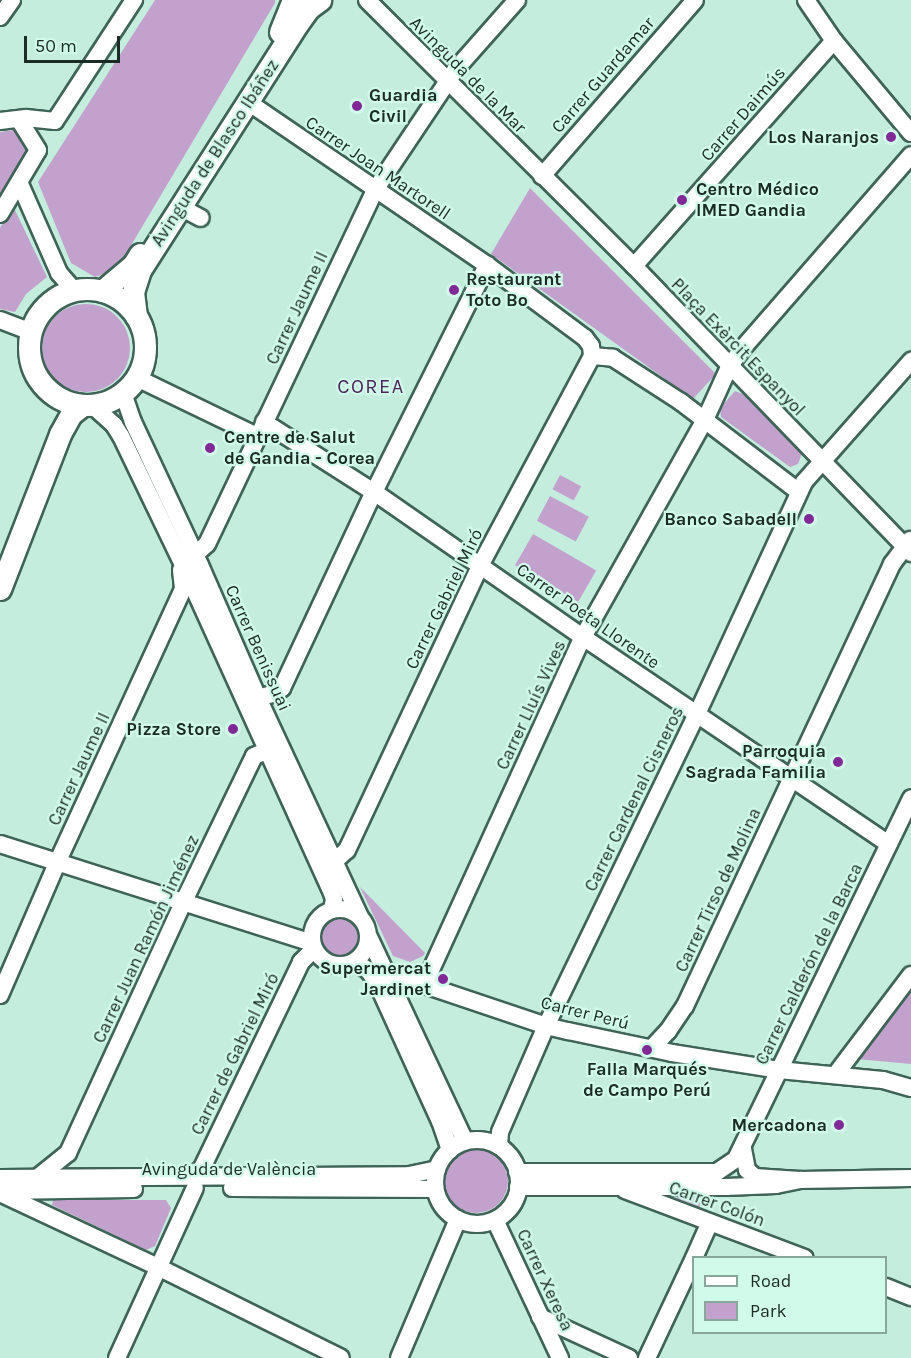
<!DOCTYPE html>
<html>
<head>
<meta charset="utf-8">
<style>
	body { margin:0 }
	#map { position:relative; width:911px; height:1358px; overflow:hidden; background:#c4edde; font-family:Karla,sans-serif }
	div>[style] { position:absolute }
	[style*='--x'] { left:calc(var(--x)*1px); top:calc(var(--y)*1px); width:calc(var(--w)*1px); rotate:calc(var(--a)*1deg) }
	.green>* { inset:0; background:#c3a1cd; transform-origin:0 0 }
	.round { border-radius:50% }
	.roads { filter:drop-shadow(2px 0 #3f6457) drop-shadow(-2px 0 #3f6457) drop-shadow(0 2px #3f6457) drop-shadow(0 -2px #3f6457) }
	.minor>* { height:16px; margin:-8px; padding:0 8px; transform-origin:8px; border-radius:8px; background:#fff }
	.minor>.ring { margin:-8px; padding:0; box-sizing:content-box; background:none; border:16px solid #fff; border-radius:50% }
	.major>* { height:21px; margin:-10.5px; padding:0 10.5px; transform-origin:10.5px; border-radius:10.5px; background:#fff }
	.major>.ring { margin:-10.5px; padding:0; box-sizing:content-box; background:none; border:21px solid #fff; border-radius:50% }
	.dots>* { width:16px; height:16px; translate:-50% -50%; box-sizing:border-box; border:3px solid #d1faeb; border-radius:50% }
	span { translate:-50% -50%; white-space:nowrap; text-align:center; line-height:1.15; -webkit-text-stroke:4.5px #d1faeb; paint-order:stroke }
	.street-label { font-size:18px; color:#1b2b25 }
	.poi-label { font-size:18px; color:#1b2b25; font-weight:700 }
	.left { translate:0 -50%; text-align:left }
	.right { translate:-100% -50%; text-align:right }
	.neighbourhood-label { font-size:20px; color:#4d2459; letter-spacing:1.5px }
	.legend { position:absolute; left:692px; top:1256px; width:195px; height:78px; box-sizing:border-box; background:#d1faeb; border:2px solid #88a79c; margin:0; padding:8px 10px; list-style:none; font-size:18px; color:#1b2b25 }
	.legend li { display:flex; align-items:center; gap:12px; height:30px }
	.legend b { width:30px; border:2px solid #88a79c }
	.scale { position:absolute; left:24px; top:36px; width:96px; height:27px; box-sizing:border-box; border:3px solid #1b2b25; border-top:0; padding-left:8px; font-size:18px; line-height:21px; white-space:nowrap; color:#1b2b25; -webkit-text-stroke:4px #d1faeb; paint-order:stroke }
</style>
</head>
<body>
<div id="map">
	<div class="green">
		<div style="clip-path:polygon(155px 0,275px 0,275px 3px,117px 269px,95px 277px,71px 263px,38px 182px)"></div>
		<div style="clip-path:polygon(14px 130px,18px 131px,27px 144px,27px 150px,0 194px,0 132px)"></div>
		<div style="clip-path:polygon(530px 188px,716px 374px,693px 399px,491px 254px)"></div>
		<div style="clip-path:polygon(13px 206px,47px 277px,26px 294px,15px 312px,0 309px,0 228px)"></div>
		<div class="round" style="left:42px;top:304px;width:88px;height:88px"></div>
		<div style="clip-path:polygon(735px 391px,745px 395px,802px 453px,798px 464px,790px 467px,721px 417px,720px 408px)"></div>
		<div style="left:560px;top:475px;width:24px;height:16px;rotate:28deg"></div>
		<div style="left:550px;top:496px;width:44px;height:28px;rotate:28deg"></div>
		<div style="left:533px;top:534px;width:73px;height:36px;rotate:30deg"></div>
		<div style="clip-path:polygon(360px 887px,425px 953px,423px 956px,410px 962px,393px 956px)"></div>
		<div class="round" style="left:321px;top:916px;width:40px;height:40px"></div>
		<div style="clip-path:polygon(911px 985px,911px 1064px,856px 1059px)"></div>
		<div class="round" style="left:444px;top:1149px;width:64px;height:64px"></div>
		<div style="clip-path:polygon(678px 1195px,701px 1196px,699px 1211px,676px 1202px)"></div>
		<div style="clip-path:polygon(53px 1200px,166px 1200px,171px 1208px,155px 1246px,146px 1250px,52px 1205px)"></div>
	</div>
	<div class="roads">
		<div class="minor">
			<div style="--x:367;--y:0;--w:377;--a:44.9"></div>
			<div style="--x:634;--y:266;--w:399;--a:46"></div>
			<div style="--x:806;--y:0;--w:50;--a:55.7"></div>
			<div style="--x:834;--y:41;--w:120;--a:50.1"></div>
			<div style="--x:0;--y:17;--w:21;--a:-55"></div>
			<div style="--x:248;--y:102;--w:289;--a:34.3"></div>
			<div style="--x:487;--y:265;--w:122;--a:36.7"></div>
			<div style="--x:585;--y:338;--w:10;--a:53"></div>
			<div style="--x:591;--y:346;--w:10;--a:84"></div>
			<div style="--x:0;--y:121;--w:26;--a:-7"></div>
			<div style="--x:26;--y:118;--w:29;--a:6"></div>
			<div style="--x:55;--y:121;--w:145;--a:-56.9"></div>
			<div style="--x:542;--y:176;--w:233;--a:-49"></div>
			<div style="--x:20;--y:184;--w:97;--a:66.3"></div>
			<div style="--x:59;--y:273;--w:23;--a:49"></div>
			<div style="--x:182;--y:208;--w:21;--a:28"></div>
			<div style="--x:0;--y:214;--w:74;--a:-59.3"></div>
			<div style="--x:38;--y:150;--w:36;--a:-122"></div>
			<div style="--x:634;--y:266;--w:301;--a:-48.4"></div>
			<div style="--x:0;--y:320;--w:33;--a:21"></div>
			<div style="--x:592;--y:356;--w:21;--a:5"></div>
			<div style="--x:613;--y:358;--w:81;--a:32.9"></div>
			<div style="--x:681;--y:402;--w:148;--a:37.3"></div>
			<div style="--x:137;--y:378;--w:133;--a:25.8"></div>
			<div style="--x:123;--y:393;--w:31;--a:71"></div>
			<div style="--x:133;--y:422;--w:158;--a:64.9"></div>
			<div style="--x:200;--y:565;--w:145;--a:66.4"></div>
			<div style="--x:258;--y:698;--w:242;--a:65"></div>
			<div style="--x:92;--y:405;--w:30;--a:42"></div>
			<div style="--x:114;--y:425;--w:13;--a:58"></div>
			<div style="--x:121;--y:436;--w:148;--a:64.3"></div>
			<div style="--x:185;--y:569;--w:350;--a:65.6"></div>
			<div style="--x:330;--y:888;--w:12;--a:70"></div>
			<div style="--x:334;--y:899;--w:11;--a:100"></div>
			<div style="--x:264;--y:422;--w:130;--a:32.5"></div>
			<div style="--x:374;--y:492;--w:254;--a:34.8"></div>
			<div style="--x:583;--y:637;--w:369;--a:34.1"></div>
			<div style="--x:195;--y:555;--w:16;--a:-43"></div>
			<div style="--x:207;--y:544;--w:392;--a:-64.6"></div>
			<div style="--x:375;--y:190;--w:146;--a:-56.2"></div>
			<div style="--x:456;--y:69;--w:92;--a:-48.5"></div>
			<div style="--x:258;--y:698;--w:19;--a:-16"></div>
			<div style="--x:276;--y:693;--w:8;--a:-40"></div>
			<div style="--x:282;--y:688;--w:217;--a:-64.9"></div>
			<div style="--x:374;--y:492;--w:254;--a:-63.5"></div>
			<div style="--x:0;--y:844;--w:327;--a:17.6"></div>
			<div style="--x:335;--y:861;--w:16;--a:-43"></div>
			<div style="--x:347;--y:850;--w:316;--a:-64.9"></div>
			<div style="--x:481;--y:564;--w:236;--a:-61.9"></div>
			<div class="ring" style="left:312px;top:909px;width:40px;height:40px"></div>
			<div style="--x:369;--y:937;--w:225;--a:64.8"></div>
			<div style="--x:355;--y:962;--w:15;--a:32"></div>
			<div style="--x:368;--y:970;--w:16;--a:55"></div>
			<div style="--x:377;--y:983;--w:152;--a:65.5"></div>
			<div style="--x:440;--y:1121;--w:31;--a:71"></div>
			<div style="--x:386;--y:972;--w:169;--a:18.6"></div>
			<div style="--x:546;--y:1026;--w:23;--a:13"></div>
			<div style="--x:568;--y:1031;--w:106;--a:11.9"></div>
			<div style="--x:672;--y:1053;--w:108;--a:9"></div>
			<div style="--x:779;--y:1070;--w:104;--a:5.5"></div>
			<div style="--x:883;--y:1080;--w:29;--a:16"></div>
			<div style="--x:425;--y:983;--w:380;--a:-65.5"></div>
			<div style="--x:583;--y:637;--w:249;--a:-60.7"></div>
			<div style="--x:705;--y:420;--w:58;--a:-65.6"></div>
			<div style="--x:729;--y:367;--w:22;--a:-54"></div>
			<div style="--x:742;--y:349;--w:257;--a:-48.9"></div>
			<div style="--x:0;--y:995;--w:144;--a:-66.6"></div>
			<div style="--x:57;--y:863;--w:302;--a:-65.3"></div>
			<div style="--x:183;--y:589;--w:19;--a:-96"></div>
			<div style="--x:651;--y:1049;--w:25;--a:-47"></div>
			<div style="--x:668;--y:1031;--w:30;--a:-56"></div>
			<div style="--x:685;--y:1006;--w:488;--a:-64.9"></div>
			<div style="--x:892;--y:564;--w:30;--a:-53"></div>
			<div style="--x:836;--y:1074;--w:124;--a:-52.9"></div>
			<div class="ring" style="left:435px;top:1140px;width:68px;height:68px"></div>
			<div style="--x:499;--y:1146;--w:14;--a:-86"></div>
			<div style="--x:500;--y:1132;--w:116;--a:-66.5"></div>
			<div style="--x:546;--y:1026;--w:347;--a:-64.2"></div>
			<div style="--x:697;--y:714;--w:255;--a:-65.2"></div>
			<div style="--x:804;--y:482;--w:162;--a:-48.5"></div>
			<div style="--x:743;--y:1149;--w:21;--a:79"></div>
			<div style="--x:747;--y:1170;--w:11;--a:41"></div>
			<div style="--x:755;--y:1177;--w:45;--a:3.8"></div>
			<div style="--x:800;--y:1180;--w:111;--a:-1"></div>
			<div style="--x:517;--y:1172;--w:200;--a:0"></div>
			<div style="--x:717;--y:1172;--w:23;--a:-34"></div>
			<div style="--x:736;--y:1159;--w:401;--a:-64.1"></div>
			<div style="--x:193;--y:1177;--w:13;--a:-45"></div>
			<div style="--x:202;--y:1168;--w:229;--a:-64.3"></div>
			<div style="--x:301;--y:962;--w:18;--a:-45"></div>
			<div style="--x:0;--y:1178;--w:409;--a:-0.4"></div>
			<div style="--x:409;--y:1175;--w:29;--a:-12"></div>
			<div style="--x:518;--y:1187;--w:208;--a:0"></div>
			<div style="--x:726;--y:1187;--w:50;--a:-2.3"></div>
			<div style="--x:776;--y:1185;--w:25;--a:-12"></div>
			<div style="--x:232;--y:1188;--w:203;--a:0.3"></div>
			<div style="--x:22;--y:1190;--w:59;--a:-38.8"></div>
			<div style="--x:68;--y:1153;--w:275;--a:-65.3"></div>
			<div style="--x:183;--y:903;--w:163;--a:-64.2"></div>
			<div style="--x:254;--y:756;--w:16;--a:-22"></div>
			<div style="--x:625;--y:1190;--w:192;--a:20.7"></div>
			<div style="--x:0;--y:1191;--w:134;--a:-0.9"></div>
			<div style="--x:0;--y:1193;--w:174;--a:25.1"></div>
			<div style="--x:158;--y:1267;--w:204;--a:26.4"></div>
			<div style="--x:495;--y:1220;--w:153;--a:64.8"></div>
			<div style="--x:694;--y:1258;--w:39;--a:-66"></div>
			<div style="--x:886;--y:1287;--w:27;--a:22"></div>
			<div style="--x:540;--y:1317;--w:98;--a:24.7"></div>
			<div style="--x:117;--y:1358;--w:187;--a:-65.4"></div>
			<div style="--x:399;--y:1358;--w:151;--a:-67"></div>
			<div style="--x:647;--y:1358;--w:110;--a:-64.8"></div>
		</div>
		<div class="major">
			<div style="--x:280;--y:32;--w:35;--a:-68"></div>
			<div class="ring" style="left:29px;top:289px;width:95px;height:95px"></div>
			<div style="--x:102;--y:291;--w:40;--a:-40"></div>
			<div style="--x:133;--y:265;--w:13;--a:-58"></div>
			<div style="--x:136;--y:316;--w:24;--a:-97"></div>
			<div style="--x:133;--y:292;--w:23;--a:-72"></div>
			<div style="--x:140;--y:270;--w:293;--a:-57.4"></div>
			<div style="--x:298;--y:23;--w:19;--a:-54"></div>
			<div style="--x:309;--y:8;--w:14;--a:-36"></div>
			<div style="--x:0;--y:589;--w:166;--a:-68.8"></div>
			<div style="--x:60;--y:434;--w:23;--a:-61"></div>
			<div style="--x:71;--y:414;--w:15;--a:-37"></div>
		</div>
	</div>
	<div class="dots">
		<div style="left:357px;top:106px;background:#802997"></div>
		<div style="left:891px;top:137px;background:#802997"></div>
		<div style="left:682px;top:200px;background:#802997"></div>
		<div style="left:454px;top:290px;background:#802997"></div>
		<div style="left:210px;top:448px;background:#802997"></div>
		<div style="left:809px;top:519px;background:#802997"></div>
		<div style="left:233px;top:729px;background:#802997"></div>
		<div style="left:838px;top:762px;background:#802997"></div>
		<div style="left:443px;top:979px;background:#802997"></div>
		<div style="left:647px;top:1050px;background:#802997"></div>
		<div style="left:839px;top:1125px;background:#802997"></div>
	</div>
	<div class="street-label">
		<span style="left:468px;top:75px;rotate:45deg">Avinguda de la Mar</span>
		<span style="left:603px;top:75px;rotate:-49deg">Carrer Guardamar</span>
		<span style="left:743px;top:114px;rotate:-49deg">Carrer Daimús</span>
		<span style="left:215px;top:153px;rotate:-57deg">Avinguda de Blasco Ibáñez</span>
		<span style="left:378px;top:168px;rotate:34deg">Carrer Joan Martorell</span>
		<span style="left:297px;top:308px;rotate:-65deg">Carrer Jaume II</span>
		<span style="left:738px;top:347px;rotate:46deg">Plaça Exèrcit Espanyol</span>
		<span style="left:444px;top:599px;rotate:-64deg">Carrer Gabriel Miró</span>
		<span style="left:588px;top:616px;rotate:35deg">Carrer Poeta Llorente</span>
		<span style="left:258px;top:648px;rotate:66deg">Carrer Benissuai</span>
		<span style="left:531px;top:705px;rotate:-65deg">Carrer Lluís Vives</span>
		<span style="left:79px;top:769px;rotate:-65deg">Carrer Jaume II</span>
		<span style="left:634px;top:799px;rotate:-64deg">Carrer Cardenal Cisneros</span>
		<span style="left:718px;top:890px;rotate:-65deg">Carrer Tirso de Molina</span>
		<span style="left:146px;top:939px;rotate:-65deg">Carrer Juan Ramón Jiménez</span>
		<span style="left:809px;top:964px;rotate:-64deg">Carrer Calderón de la Barca</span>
		<span style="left:585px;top:1013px;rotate:14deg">Carrer Perú</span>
		<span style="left:235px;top:1054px;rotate:-64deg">Carrer de Gabriel Miró</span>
		<span style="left:229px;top:1169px">Avinguda de València</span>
		<span style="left:717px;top:1204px;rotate:20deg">Carrer Colón</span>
		<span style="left:545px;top:1280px;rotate:65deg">Carrer Xeresa</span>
	</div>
	<div class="poi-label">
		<span class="left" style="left:369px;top:106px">Guardia<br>Civil</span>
		<span class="right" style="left:879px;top:137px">Los Naranjos</span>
		<span class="left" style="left:696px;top:200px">Centro Médico<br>IMED Gandia</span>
		<span class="left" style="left:466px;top:290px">Restaurant<br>Toto Bo</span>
		<span class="left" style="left:224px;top:448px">Centre de Salut<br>de Gandia - Corea</span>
		<span class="right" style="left:797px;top:519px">Banco Sabadell</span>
		<span class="right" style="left:221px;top:729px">Pizza Store</span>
		<span class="right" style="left:826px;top:762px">Parroquia<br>Sagrada Familia</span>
		<span class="right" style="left:431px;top:979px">Supermercat<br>Jardinet</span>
		<span style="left:647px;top:1080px">Falla Marqués<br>de Campo Perú</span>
		<span class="right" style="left:827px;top:1125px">Mercadona</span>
	</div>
	<div class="neighbourhood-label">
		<span style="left:371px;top:386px">COREA</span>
	</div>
	<ul class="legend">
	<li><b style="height:8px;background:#fff"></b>Road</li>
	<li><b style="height:16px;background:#c3a1cd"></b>Park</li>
	</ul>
	<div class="scale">50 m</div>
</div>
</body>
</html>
